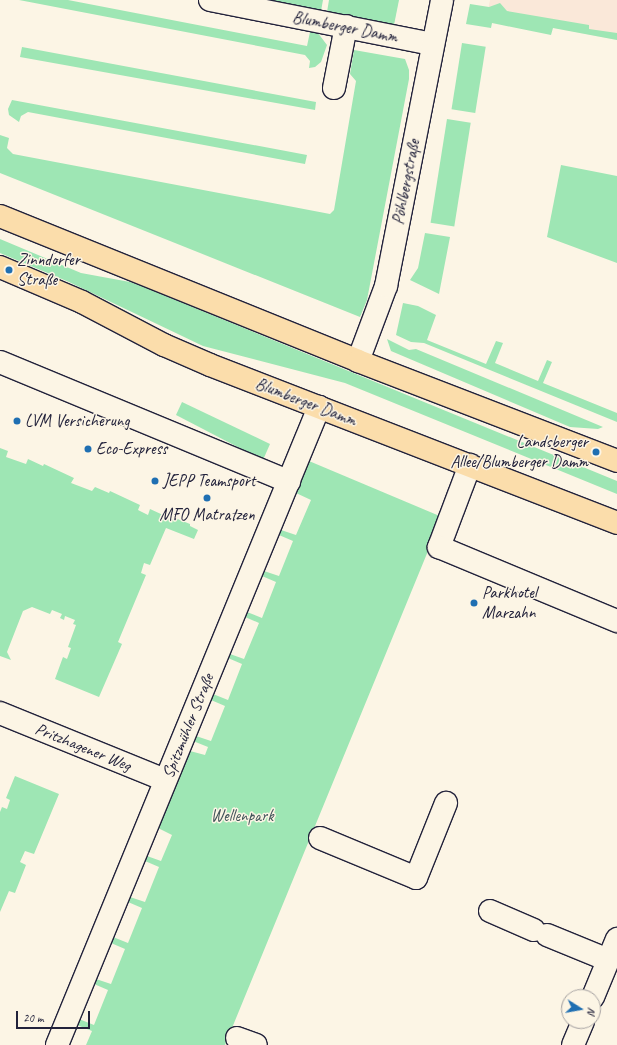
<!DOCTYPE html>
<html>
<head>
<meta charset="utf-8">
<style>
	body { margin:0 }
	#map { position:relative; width:617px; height:1045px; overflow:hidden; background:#fcf5e5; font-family:Caveat,sans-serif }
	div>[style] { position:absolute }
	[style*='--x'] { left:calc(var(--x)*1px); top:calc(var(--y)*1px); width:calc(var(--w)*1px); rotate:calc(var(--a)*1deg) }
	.built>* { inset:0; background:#fae8d9 }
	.green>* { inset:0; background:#9ee6b4; transform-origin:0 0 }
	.roads { filter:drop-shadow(1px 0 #22223b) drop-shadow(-1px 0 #22223b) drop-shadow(0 1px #22223b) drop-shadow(0 -1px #22223b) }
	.minor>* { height:22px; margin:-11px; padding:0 11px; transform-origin:11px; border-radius:11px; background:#fcf5e5 }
	.major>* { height:22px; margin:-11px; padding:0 11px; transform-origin:11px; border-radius:11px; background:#fbddab }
	.dots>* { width:11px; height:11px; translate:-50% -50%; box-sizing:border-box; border:2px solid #fcf5e5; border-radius:50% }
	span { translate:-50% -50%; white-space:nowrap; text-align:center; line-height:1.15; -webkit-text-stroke:3px #fcf5e5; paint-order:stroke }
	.street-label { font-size:17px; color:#22223b }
	.poi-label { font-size:17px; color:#22223b }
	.left { translate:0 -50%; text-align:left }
	.right { translate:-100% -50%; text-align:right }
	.park-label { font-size:17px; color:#415359 }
	.north { position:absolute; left:561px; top:989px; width:40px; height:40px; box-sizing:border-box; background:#fcf5e5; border:1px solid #a5a1a1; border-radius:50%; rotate:101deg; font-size:11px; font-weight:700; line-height:16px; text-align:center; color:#22223b }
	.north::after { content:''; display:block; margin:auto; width:14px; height:18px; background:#1f6fb2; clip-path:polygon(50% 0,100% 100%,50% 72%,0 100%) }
	.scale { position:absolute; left:16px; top:1011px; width:74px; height:18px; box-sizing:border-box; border:2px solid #22223b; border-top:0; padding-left:5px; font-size:12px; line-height:14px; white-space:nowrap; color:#22223b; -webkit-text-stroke:3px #fcf5e5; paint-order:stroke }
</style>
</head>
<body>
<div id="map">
	<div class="built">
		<div style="clip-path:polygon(490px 0,617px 0,617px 40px,487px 15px)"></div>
	</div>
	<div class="green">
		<div style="clip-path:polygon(19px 0,68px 0,307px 46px,310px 32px,318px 33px,327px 45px,321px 62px,315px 67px,309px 68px,310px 61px,305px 55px)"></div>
		<div style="clip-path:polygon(262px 0,323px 0,321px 11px)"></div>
		<div style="clip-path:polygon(329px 0,399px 0,394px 25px,327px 12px)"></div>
		<div style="clip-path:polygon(500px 3px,507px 11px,589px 25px,589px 29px,617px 33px,617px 40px,553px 28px,551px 35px,492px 23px,491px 28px,466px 24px,470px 4px,489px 7px)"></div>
		<div style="left:462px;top:43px;width:24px;height:67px;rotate:9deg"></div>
		<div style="clip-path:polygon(22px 47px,316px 102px,315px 110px,20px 57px)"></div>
		<div style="clip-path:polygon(354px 50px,405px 59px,409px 70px,409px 79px,367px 300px,360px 317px,0 173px,0 135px,9px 138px,7px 148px,13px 154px,330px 214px,334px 210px,356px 81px,350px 74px)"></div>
		<div style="clip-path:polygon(12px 100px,307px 155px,305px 164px,28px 112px,21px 116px,19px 122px,9px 115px,8px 109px)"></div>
		<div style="left:447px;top:119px;width:24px;height:105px;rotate:9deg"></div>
		<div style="clip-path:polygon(561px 165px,617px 176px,617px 263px,547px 237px)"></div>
		<div style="clip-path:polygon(425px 233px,450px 237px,439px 294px,410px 280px,418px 268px)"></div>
		<div style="clip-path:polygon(0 239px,81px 273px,130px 282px,146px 288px,617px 481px,617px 494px,345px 383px,203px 346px,69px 282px,0 253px)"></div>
		<div style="clip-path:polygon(403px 303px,418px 306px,436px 315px,427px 340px,486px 364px,496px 341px,503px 343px,495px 363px,538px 381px,547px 360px,552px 362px,543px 383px,617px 413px,617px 422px,424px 343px,411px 342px,396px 335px)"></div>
		<div style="clip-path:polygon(387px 339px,409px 350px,416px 349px,603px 427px,598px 429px,570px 427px,391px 351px)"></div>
		<div style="clip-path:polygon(182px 402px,270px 444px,263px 460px,176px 415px)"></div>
		<div style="clip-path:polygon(0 448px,8px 451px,6px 457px,26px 464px,28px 459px,43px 466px,44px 464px,74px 478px,71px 483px,92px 491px,95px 487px,109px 493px,110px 491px,140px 505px,138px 510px,148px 515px,150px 509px,174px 520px,175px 518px,190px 524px,190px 526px,198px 530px,194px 539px,166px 528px,150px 565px,144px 563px,141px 573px,146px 575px,118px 642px,122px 644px,99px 697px,55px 679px,63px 657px,67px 659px,71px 648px,68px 647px,76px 625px,73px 624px,75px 620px,65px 616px,64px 620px,60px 618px,62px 614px,52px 610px,50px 614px,32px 607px,23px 611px,7px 652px,11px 660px,0 656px)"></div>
		<div style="clip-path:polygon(309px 461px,442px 517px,225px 1045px,86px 1045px,92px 1031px,77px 1025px,79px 1019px,94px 1025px,108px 990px,94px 984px,96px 979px,111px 984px,125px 949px,111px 943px,113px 937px,128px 943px,142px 908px,128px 902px,130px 897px,145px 902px,159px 867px,145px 861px,147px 856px,161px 861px,172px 835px,158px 828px,190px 751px,205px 755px,208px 747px,193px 741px,196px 736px,211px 741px,225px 706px,211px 700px,213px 694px,228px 700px,242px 664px,228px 658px,230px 654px,244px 659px,259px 623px,245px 617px,247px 612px,262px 618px,276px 582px,262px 576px,264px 571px,279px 576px,293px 541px,279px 535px,281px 530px,296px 535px,311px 500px,296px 493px)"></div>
		<div style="clip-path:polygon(15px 776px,59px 794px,34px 854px,25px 851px,20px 862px,26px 865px,15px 893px,9px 891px,0 912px,0 812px,2px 807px,7px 809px,10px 800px,6px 798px)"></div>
	</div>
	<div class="roads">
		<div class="minor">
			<div style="--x:210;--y:0;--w:227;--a:11.2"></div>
			<div style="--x:334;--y:88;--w:63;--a:-79"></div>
			<div style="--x:358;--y:361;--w:80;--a:-69.5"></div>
			<div style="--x:386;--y:286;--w:291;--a:-78.9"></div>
			<div style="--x:0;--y:362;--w:313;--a:22.5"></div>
			<div style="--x:470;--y:465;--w:88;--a:110.7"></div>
			<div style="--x:439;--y:547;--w:193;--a:22.6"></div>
			<div style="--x:0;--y:713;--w:178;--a:22.1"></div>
			<div style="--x:320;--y:838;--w:104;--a:22.6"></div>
			<div style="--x:416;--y:878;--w:81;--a:-68.2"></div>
			<div style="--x:490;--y:911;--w:48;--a:23.4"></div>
			<div style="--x:547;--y:935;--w:66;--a:22.3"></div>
			<div style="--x:593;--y:997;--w:63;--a:-67.5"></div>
			<div style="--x:237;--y:1038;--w:20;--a:20"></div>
			<div style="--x:57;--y:1045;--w:690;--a:-67.67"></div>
			<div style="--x:573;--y:1045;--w:26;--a:-67"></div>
		</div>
		<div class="major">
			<div style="--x:0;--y:216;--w:386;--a:22"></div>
			<div style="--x:358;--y:361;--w:278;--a:21.1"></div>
			<div style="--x:0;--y:267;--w:89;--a:23.1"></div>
			<div style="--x:82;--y:302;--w:93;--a:27.7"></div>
			<div style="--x:164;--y:345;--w:50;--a:23.5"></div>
			<div style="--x:210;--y:365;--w:437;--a:21.2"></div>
		</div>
	</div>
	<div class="dots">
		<div style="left:9px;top:270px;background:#1f6fb2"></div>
		<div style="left:17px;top:421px;background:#1f6fb2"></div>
		<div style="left:88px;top:449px;background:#1f6fb2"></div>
		<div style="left:596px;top:452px;background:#1f6fb2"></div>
		<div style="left:155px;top:481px;background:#1f6fb2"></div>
		<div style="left:207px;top:498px;background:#1f6fb2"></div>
		<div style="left:474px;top:603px;background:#1f6fb2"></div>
	</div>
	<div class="street-label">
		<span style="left:345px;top:27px;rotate:11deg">Blumberger Damm</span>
		<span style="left:406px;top:182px;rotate:-79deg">Pöhlbergstraße</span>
		<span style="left:306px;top:402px;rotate:21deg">Blumberger Damm</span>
		<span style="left:188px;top:726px;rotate:-68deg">Spitzmühler Straße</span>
		<span style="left:83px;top:747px;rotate:22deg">Pritzhagener Weg</span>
	</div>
	<div class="poi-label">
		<span class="left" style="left:17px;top:270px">Zinndorfer<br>Straße</span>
		<span class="left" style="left:25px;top:421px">LVM Versicherung</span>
		<span class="right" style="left:588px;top:452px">Landsberger<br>Allee/Blumberger Damm</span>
		<span class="left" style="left:96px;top:449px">Eco-Express</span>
		<span class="left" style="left:163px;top:481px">JEPP Teamsport</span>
		<span style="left:207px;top:515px">MFO Matratzen</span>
		<span class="left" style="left:482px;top:603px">Parkhotel<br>Marzahn</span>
	</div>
	<div class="park-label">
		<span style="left:242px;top:816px">Wellenpark</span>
	</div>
	<div class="north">N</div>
	<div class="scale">20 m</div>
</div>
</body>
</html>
